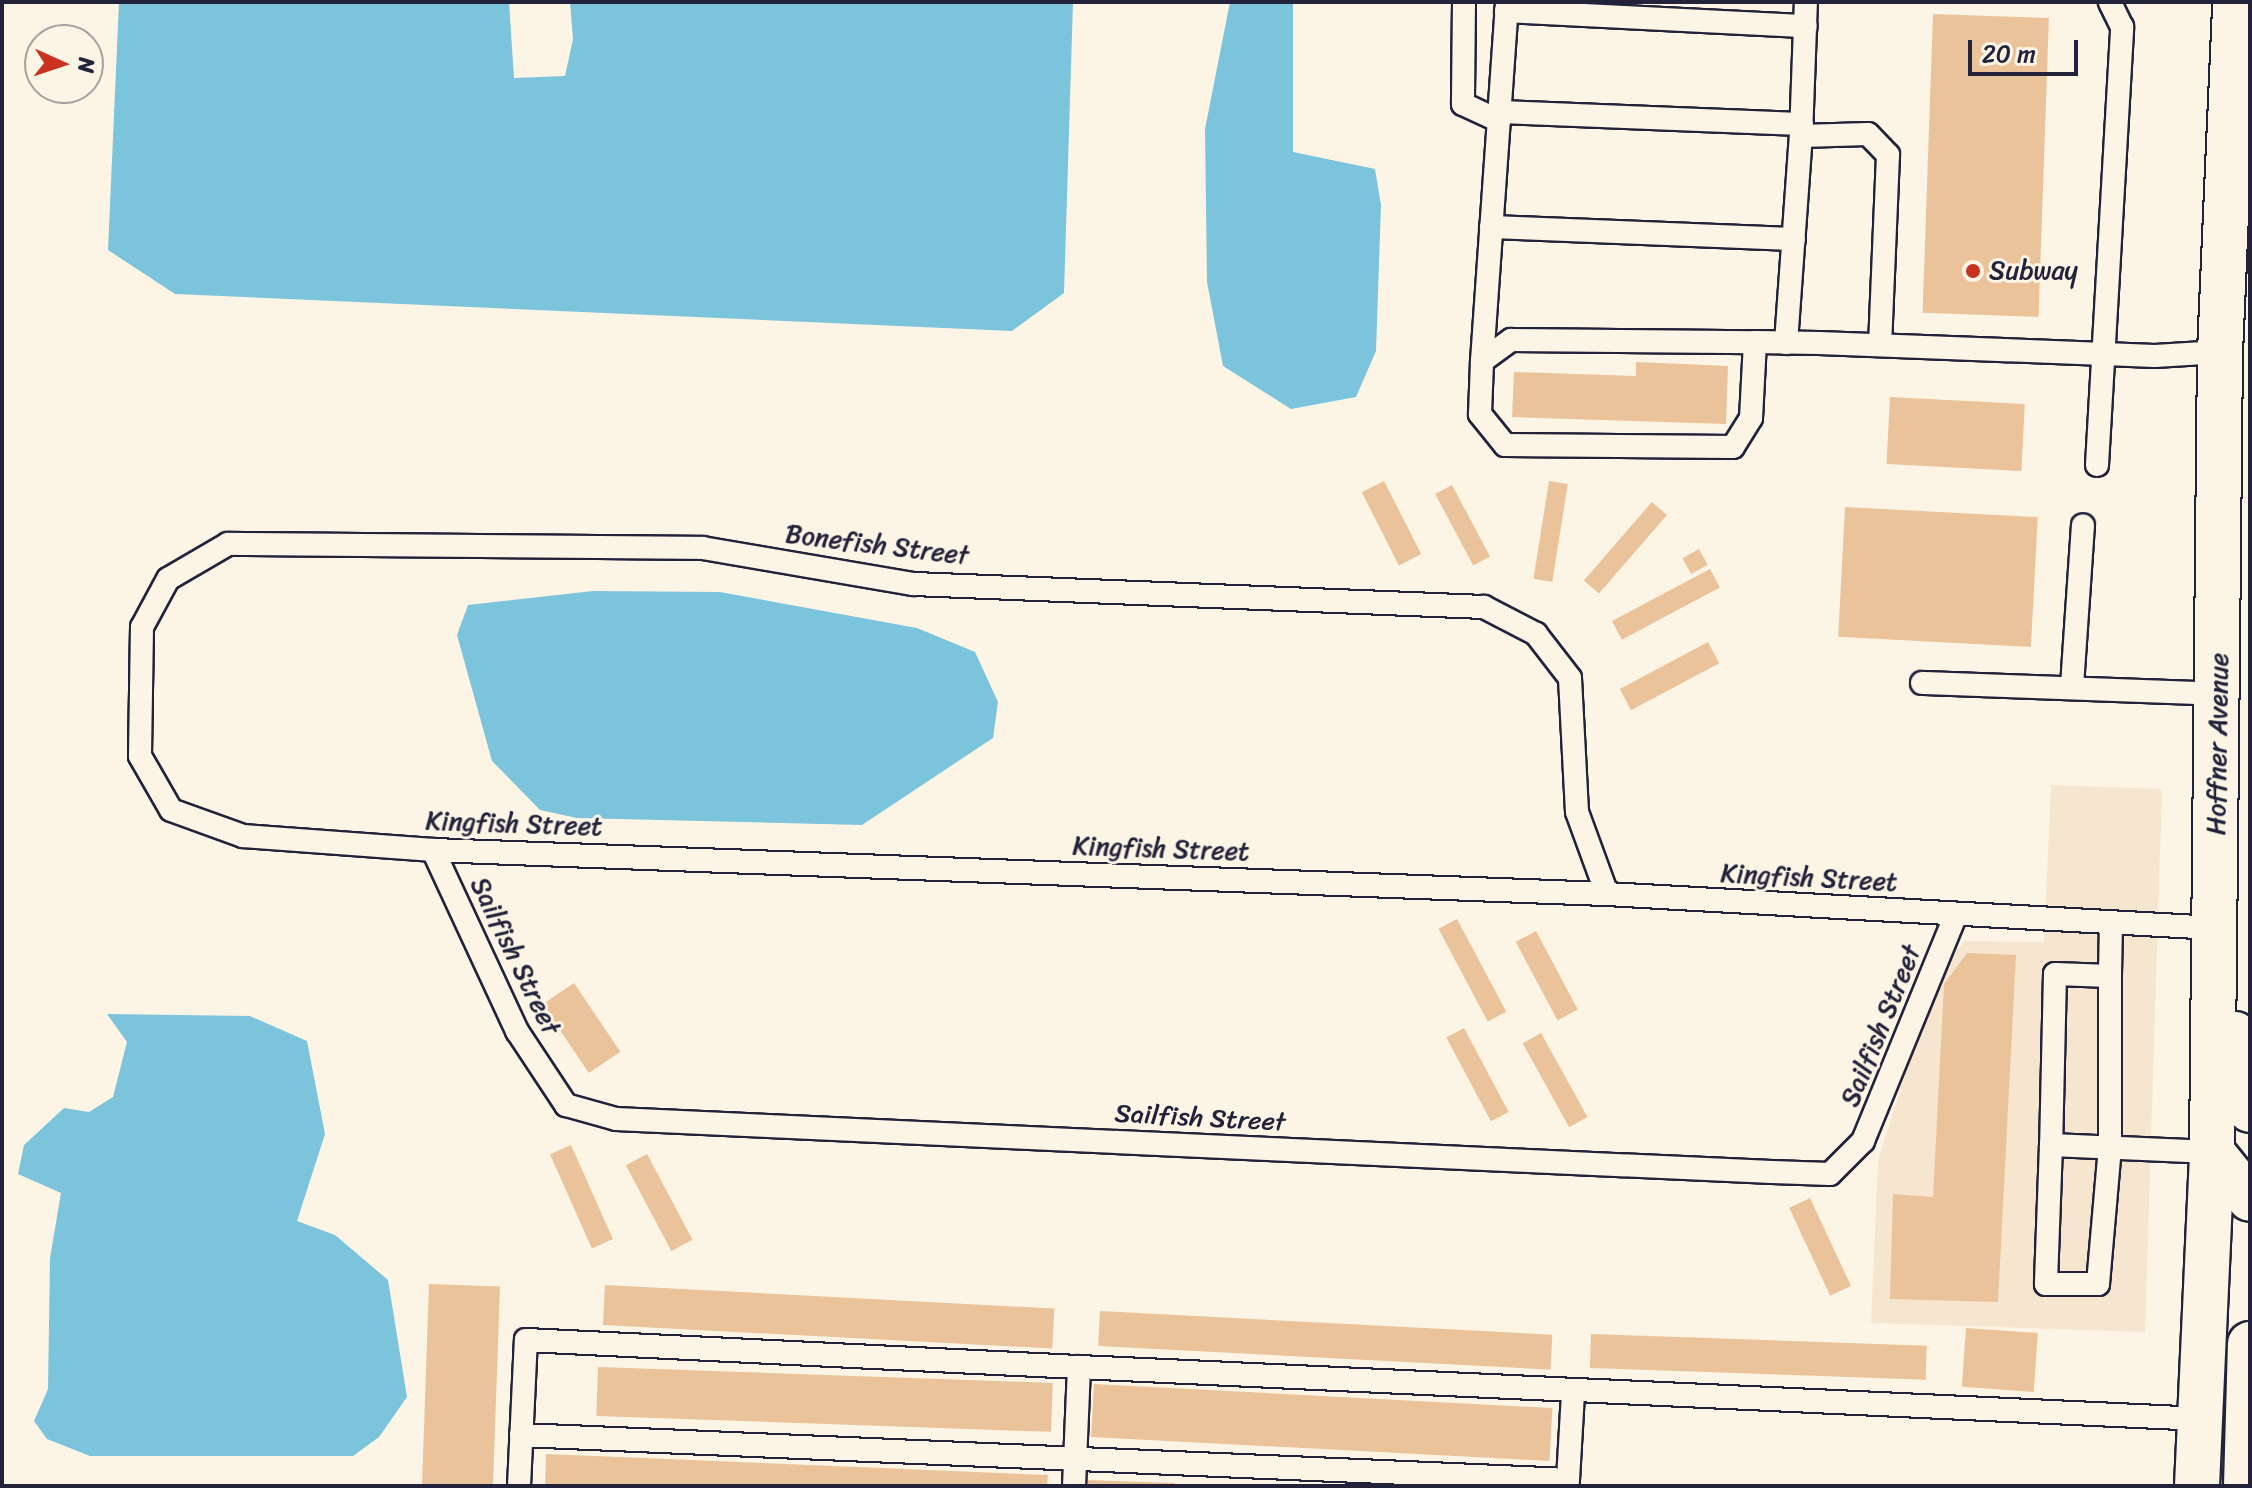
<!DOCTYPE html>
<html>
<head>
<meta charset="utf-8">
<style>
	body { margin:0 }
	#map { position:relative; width:2252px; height:1488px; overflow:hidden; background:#fcf5e5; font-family:Sriracha,sans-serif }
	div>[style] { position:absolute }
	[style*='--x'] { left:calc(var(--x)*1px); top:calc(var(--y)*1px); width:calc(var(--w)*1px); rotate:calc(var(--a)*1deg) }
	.built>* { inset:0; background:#f7e6cf }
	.water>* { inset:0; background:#7cc4dc }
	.building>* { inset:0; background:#ebc39b; transform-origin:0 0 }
	.roads { filter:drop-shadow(2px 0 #22223b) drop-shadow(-2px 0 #22223b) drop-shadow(0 2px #22223b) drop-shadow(0 -2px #22223b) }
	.lane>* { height:22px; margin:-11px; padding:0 11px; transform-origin:11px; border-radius:11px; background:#fcf5e5 }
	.secondary>* { height:44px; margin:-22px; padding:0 22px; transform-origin:22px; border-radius:22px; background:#fcf5e5 }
	.dots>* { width:22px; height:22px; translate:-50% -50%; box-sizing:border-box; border:4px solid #fcf5e5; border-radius:50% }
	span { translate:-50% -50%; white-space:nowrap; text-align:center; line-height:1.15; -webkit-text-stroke:6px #fcf5e5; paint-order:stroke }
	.poi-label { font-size:26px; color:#22223b }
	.left { translate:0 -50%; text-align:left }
	.street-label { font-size:26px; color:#22223b }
	.frame { position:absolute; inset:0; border:4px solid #22223b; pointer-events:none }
	.north { position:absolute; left:24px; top:24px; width:80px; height:80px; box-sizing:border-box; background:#fcf5e5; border:2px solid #a5a1a1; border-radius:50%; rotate:93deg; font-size:22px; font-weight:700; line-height:32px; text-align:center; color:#22223b }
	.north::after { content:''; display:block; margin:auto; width:28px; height:36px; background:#c8321e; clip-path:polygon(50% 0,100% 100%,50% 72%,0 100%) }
	.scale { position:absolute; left:1968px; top:40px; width:110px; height:36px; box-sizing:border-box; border:4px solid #22223b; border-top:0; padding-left:10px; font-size:24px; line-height:28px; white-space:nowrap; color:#22223b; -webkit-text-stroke:6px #fcf5e5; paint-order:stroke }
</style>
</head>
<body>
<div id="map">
	<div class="built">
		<div style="clip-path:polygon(2051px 785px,2162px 789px,2145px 1332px,1871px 1323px,1878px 1160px,1934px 983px,1964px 941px,2044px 942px)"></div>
	</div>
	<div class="water">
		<div style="clip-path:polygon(119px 2px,509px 2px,514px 78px,565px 76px,573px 39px,570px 2px,1073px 2px,1064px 293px,1012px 331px,175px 294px,108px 250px)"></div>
		<div style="clip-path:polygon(1230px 2px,1293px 2px,1293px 152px,1375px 169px,1381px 205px,1376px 351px,1356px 397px,1291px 409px,1223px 366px,1207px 282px,1205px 129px)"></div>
		<div style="clip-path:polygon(593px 591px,720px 592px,917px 628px,975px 652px,998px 702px,993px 738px,862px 825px,577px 818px,540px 810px,492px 761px,457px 635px,468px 605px)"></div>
		<div style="clip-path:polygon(107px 1014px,250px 1016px,307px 1041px,325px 1134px,297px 1221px,335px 1235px,388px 1280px,407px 1397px,379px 1437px,353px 1456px,90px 1456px,47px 1439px,34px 1421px,48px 1389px,50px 1258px,61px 1193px,18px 1174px,24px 1145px,64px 1108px,89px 1112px,113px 1097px,127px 1042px)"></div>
	</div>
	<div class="building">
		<div style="left:1933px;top:14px;width:116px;height:299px;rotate:2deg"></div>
		<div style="clip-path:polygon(1636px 362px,1728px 366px,1726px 424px,1512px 417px,1514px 372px,1636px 376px)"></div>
		<div style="left:1890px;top:397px;width:135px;height:67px;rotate:3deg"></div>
		<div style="left:1384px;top:481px;width:82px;height:25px;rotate:63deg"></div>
		<div style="left:1549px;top:481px;width:19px;height:99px;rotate:9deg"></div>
		<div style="left:1452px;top:485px;width:81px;height:19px;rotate:62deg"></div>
		<div style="left:1652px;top:502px;width:20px;height:104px;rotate:41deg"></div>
		<div style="left:1845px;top:507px;width:193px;height:130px;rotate:3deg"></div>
		<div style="left:1699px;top:549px;width:18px;height:19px;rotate:61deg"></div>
		<div style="left:1710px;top:569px;width:21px;height:111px;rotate:62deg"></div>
		<div style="left:1708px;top:642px;width:24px;height:100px;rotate:62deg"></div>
		<div style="left:1457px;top:919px;width:105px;height:21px;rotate:62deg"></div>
		<div style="left:1536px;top:931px;width:89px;height:23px;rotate:62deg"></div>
		<div style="clip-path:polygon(1967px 953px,2016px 955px,1998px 1302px,1890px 1299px,1893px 1194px,1933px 1197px,1944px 984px)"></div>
		<div style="left:574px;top:983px;width:83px;height:38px;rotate:56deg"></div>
		<div style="left:1464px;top:1028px;width:95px;height:20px;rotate:62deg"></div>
		<div style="left:1541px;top:1033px;width:96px;height:21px;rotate:61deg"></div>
		<div style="left:571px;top:1145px;width:103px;height:23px;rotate:66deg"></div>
		<div style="left:647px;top:1154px;width:97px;height:24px;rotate:62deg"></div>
		<div style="left:1810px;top:1198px;width:97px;height:23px;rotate:65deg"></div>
		<div style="left:429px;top:1284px;width:71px;height:202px;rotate:2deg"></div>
		<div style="left:605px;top:1285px;width:450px;height:40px;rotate:3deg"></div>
		<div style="left:1100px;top:1311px;width:453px;height:35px;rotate:3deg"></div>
		<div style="left:1966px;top:1328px;width:72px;height:59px;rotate:4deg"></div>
		<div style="left:1591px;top:1334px;width:336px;height:34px;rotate:2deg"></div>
		<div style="left:598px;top:1367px;width:455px;height:49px;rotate:2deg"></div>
		<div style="left:1094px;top:1384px;width:459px;height:53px;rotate:3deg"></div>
		<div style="clip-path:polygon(546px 1454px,1048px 1475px,1047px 1486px,545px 1486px)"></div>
		<div style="clip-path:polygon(1087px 1480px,1175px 1483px,1175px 1486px,1087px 1486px)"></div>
	</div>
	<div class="roads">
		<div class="lane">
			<div style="--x:1464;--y:2;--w:102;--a:90.6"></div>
			<div style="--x:1463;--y:104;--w:40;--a:25"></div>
			<div style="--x:1506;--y:11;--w:300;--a:2.9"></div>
			<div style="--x:1499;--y:112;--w:303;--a:2.3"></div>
			<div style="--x:1801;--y:136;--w:134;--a:-87.9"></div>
			<div style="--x:1491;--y:227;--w:303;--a:2.3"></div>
			<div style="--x:1755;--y:342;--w:76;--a:93"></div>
			<div style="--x:1751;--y:418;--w:34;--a:122"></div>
			<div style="--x:1733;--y:447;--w:228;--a:-179.5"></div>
			<div style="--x:1505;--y:445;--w:40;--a:-129"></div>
			<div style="--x:1480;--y:414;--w:53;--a:-87.8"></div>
			<div style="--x:1482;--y:361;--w:36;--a:-36"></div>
			<div style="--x:1511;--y:340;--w:244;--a:0.5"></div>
			<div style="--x:1755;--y:342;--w:64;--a:0.9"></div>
			<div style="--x:1819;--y:343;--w:336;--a:2.2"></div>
			<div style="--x:2155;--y:356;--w:65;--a:-3.5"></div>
			<div style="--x:1786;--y:343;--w:208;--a:-85.9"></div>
			<div style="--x:1801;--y:136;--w:67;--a:-1.7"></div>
			<div style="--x:1868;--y:134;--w:29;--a:46"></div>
			<div style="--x:1888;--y:155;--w:190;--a:92.4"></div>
			<div style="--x:1482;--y:361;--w:360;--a:-86"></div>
			<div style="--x:2097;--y:465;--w:439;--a:-86.7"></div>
			<div style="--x:2122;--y:27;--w:28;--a:-116"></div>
			<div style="--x:1922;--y:683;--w:298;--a:2.1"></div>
			<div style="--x:2072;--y:686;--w:161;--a:-86.1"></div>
			<div style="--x:433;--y:850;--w:200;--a:65.1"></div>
			<div style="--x:517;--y:1031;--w:89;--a:56.5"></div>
			<div style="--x:566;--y:1105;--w:52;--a:15.6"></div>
			<div style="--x:616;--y:1119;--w:1157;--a:2.63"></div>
			<div style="--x:1772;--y:1172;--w:58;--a:2"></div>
			<div style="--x:1830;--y:1174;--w:47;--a:-45"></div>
			<div style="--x:1863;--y:1141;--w:245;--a:-67.7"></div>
			<div style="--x:1607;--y:894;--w:87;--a:-110.1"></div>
			<div style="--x:1577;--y:812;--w:134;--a:-93"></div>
			<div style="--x:1570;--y:678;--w:56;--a:-127.7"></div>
			<div style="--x:1536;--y:634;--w:59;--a:-152.6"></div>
			<div style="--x:1484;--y:607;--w:571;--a:-177.69"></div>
			<div style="--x:913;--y:584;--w:213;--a:-170.3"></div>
			<div style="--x:703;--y:548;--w:475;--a:-179.5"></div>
			<div style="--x:228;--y:544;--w:69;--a:149.7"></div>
			<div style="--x:168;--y:579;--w:55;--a:118.4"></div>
			<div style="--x:142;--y:627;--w:129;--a:90.9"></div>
			<div style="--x:140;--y:756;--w:62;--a:60.1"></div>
			<div style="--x:171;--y:810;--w:77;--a:19.9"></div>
			<div style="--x:243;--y:836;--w:191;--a:4.2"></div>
			<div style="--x:433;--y:850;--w:1175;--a:2.15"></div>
			<div style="--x:1607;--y:894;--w:610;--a:3.2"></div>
			<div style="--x:2111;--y:922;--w:54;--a:91.1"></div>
			<div style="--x:2110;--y:976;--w:55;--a:-177.9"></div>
			<div style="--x:2055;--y:974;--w:171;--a:91.3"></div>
			<div style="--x:2051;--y:1145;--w:161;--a:2.5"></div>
			<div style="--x:2051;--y:1145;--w:139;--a:92.1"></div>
			<div style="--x:2046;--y:1284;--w:52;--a:0"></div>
			<div style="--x:2098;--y:1284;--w:139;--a:-85"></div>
			<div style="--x:2110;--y:1146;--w:170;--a:-90"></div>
			<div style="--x:1079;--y:1367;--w:1123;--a:2.65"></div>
			<div style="--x:521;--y:1435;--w:1048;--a:2.46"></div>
			<div style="--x:1568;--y:1480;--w:88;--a:-86.7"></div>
			<div style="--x:519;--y:1486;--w:146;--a:-87.3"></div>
			<div style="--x:526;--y:1340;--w:554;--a:2.8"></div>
			<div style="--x:1079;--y:1367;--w:119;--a:92.4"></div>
		</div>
		<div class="secondary">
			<div style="--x:2235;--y:1034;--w:34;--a:92"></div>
			<div style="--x:2234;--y:1068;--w:45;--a:69.1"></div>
			<div style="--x:2212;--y:1152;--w:60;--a:51"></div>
			<div style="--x:2197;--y:1486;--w:334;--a:-87.4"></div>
			<div style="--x:2212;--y:1152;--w:800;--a:-89.43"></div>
			<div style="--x:2220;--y:352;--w:350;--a:-87.5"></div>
			<div style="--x:2246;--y:1486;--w:142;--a:-88.4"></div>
		</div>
	</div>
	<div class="dots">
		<div style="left:1973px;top:271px;background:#c8321e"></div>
	</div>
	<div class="poi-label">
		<span class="left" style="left:1989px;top:271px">Subway</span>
	</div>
	<div class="street-label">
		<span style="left:877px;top:545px;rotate:7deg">Bonefish Street</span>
		<span style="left:2218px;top:744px;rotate:-89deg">Hoffner Avenue</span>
		<span style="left:514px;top:824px;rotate:2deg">Kingfish Street</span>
		<span style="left:1161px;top:849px;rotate:2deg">Kingfish Street</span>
		<span style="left:1809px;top:878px;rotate:3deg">Kingfish Street</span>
		<span style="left:515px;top:956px;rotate:64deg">Sailfish Street</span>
		<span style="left:1881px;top:1026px;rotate:-68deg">Sailfish Street</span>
		<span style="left:1200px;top:1118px;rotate:3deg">Sailfish Street</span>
	</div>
	<div class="frame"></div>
	<div class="north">N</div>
	<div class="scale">20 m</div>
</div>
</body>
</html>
